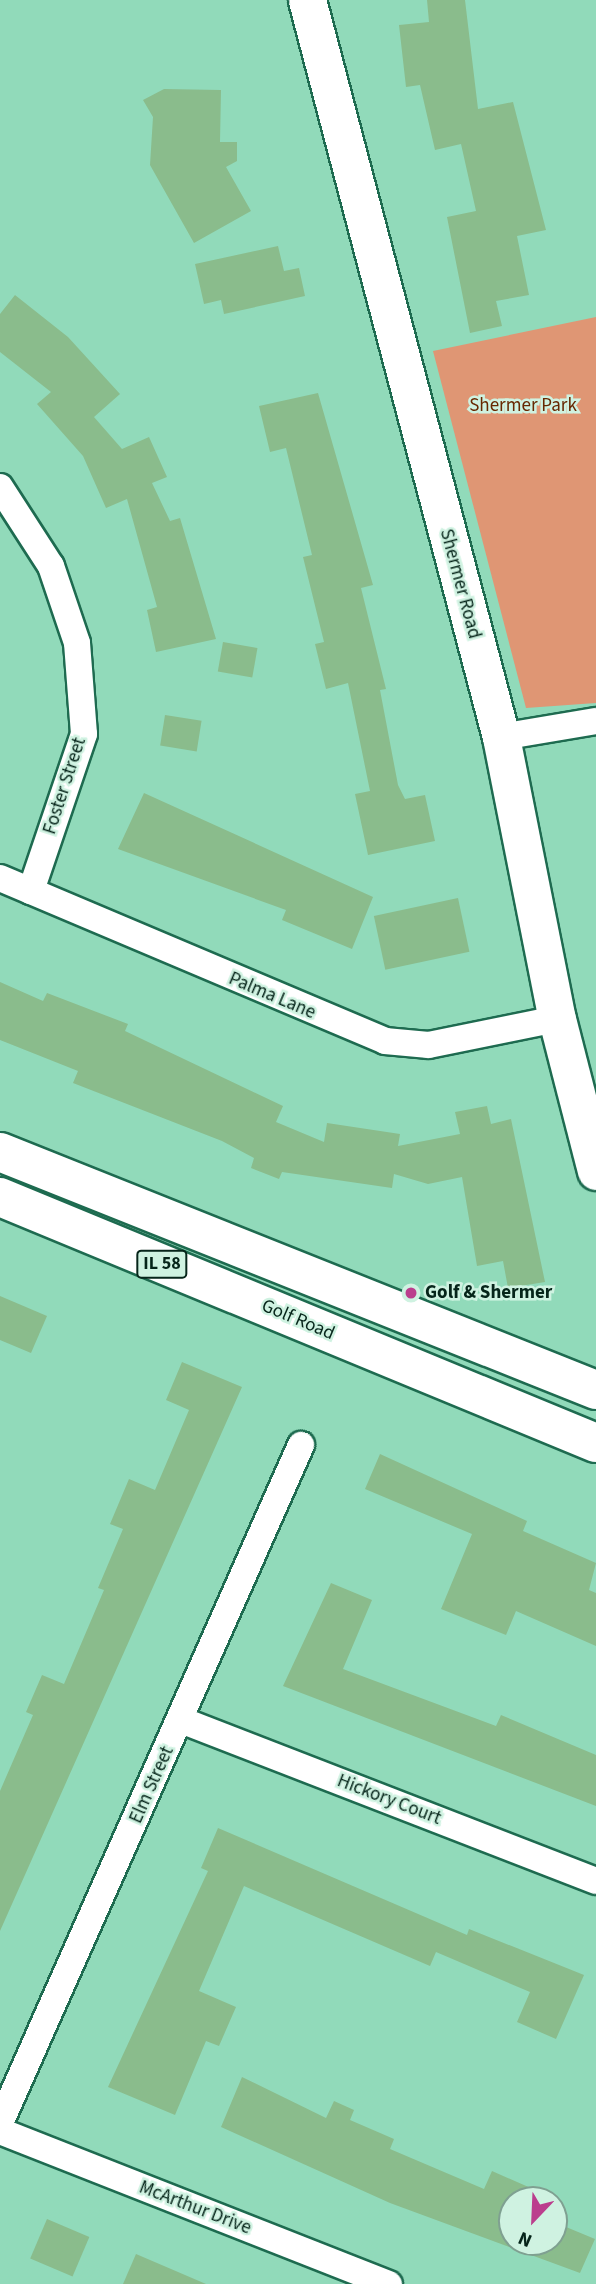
<!DOCTYPE html>
<html>
<head>
<meta charset="utf-8">
<style>
	body { margin:0 }
	#map { position:relative; width:596px; height:2284px; overflow:hidden; background:#91daba; font-family:"Source Sans 3",sans-serif }
	div>[style] { position:absolute }
	[style*='--x'] { left:calc(var(--x)*1px); top:calc(var(--y)*1px); width:calc(var(--w)*1px); rotate:calc(var(--a)*1deg) }
	.green>* { inset:0; background:#df9674 }
	.building>* { inset:0; background:#8abc8c; transform-origin:0 0 }
	.roads { filter:drop-shadow(2px 0 #1e6b50) drop-shadow(-2px 0 #1e6b50) drop-shadow(0 2px #1e6b50) drop-shadow(0 -2px #1e6b50) }
	.minor>* { height:26px; margin:-13px; padding:0 13px; transform-origin:13px; border-radius:13px; background:#fff }
	.secondary>* { height:37px; margin:-18.5px; padding:0 18.5px; transform-origin:18.5px; border-radius:18.5px; background:#fff }
	.primary>* { height:38px; margin:-19px; padding:0 19px; transform-origin:19px; border-radius:19px; background:#fff }
	.dots>* { width:19px; height:19px; translate:-50% -50%; box-sizing:border-box; border:4px solid #cff2e1; border-radius:50% }
	span { translate:-50% -50%; white-space:nowrap; text-align:center; line-height:1.15; -webkit-text-stroke:5px #cff2e1; paint-order:stroke }
	.shield-label span { padding:2px 5px; background:#cff2e1; border:2px solid; border-radius:5px; -webkit-text-stroke-width:0 }
	.shield-label { font-size:18px; color:#06251a; font-weight:700 }
	.park-label { font-size:19px; color:#672700 }
	.street-label { font-size:19px; color:#06251a }
	.poi-label { font-size:19px; color:#06251a; font-weight:700 }
	.left { translate:0 -50%; text-align:left }
	.north { position:absolute; left:498px; top:2186px; width:70px; height:70px; box-sizing:border-box; background:#cff2e1; border:2px solid #7fa091; border-radius:50%; rotate:203deg; font-size:19px; font-weight:700; line-height:28px; text-align:center; color:#06251a }
	.north::after { content:''; display:block; margin:auto; width:24px; height:32px; background:#bb3e8d; clip-path:polygon(50% 0,100% 100%,50% 72%,0 100%) }
</style>
</head>
<body>
<div id="map">
	<div class="green">
		<div style="clip-path:polygon(596px 317px,596px 703px,526px 708px,433px 351px)"></div>
	</div>
	<div class="building">
		<div style="clip-path:polygon(427px 0,465px 0,478px 109px,513px 102px,546px 230px,517px 236px,529px 295px,496px 301px,502px 326px,470px 333px,447px 217px,476px 211px,461px 144px,435px 150px,420px 85px,406px 87px,399px 25px,429px 22px)"></div>
		<div style="clip-path:polygon(164px 89px,221px 90px,220px 142px,237px 142px,237px 161px,226px 167px,251px 211px,194px 243px,150px 165px,153px 117px,143px 100px)"></div>
		<div style="clip-path:polygon(278px 246px,284px 271px,299px 268px,305px 296px,224px 314px,221px 300px,204px 304px,195px 264px)"></div>
		<div style="clip-path:polygon(15px 295px,68px 337px,120px 394px,94px 417px,122px 449px,149px 437px,167px 477px,152px 483px,170px 521px,180px 518px,216px 639px,156px 652px,147px 610px,157px 607px,127px 499px,106px 508px,83px 456px,37px 404px,51px 392px,0 352px,0 314px)"></div>
		<div style="clip-path:polygon(318px 393px,373px 585px,361px 588px,386px 689px,380px 690px,398px 785px,405px 799px,425px 795px,435px 841px,368px 855px,355px 794px,370px 791px,348px 683px,326px 689px,315px 644px,324px 642px,303px 557px,312px 555px,286px 448px,270px 452px,259px 406px)"></div>
		<div style="left:223px;top:642px;width:35px;height:30px;rotate:10deg"></div>
		<div style="left:165px;top:715px;width:37px;height:31px;rotate:9deg"></div>
		<div style="clip-path:polygon(144px 793px,373px 897px,352px 949px,282px 920px,286px 910px,118px 849px)"></div>
		<div style="left:458px;top:898px;width:55px;height:86px;rotate:78deg"></div>
		<div style="clip-path:polygon(0 982px,43px 1001px,47px 993px,128px 1024px,125px 1031px,283px 1106px,276px 1122px,324px 1142px,327px 1123px,400px 1134px,398px 1146px,460px 1134px,455px 1112px,487px 1106px,491px 1124px,511px 1119px,545px 1282px,508px 1288px,503px 1261px,477px 1266px,462px 1177px,428px 1184px,394px 1174px,392px 1188px,282px 1172px,279px 1179px,251px 1168px,254px 1158px,222px 1141px,73px 1083px,78px 1071px,0 1040px)"></div>
		<div style="clip-path:polygon(0 1296px,47px 1316px,31px 1353px,0 1340px)"></div>
		<div style="clip-path:polygon(182px 1362px,242px 1387px,0 1931px,0 1791px,33px 1715px,26px 1712px,42px 1675px,64px 1684px,104px 1590px,98px 1588px,123px 1529px,110px 1524px,129px 1479px,155px 1490px,189px 1410px,166px 1400px)"></div>
		<div style="clip-path:polygon(380px 1454px,527px 1521px,523px 1531px,596px 1563px,589px 1590px,596px 1593px,596px 1646px,516px 1611px,506px 1635px,441px 1609px,472px 1534px,365px 1489px)"></div>
		<div style="clip-path:polygon(331px 1583px,372px 1600px,343px 1669px,496px 1726px,501px 1715px,596px 1755px,596px 1806px,283px 1686px)"></div>
		<div style="clip-path:polygon(218px 1828px,467px 1935px,469px 1929px,584px 1975px,556px 2039px,517px 2022px,530px 1992px,436px 1952px,430px 1966px,244px 1886px,199px 1991px,236px 2007px,219px 2046px,206px 2041px,175px 2115px,108px 2087px,208px 1871px,201px 1868px)"></div>
		<div style="clip-path:polygon(242px 2077px,326px 2118px,334px 2101px,354px 2110px,350px 2120px,394px 2139px,390px 2149px,484px 2189px,492px 2171px,533px 2189px,529px 2200px,512px 2200px,512px 2242px,554px 2242px,554px 2222px,595px 2239px,580px 2273px,390px 2203px,221px 2127px)"></div>
		<div style="left:47px;top:2219px;width:46px;height:43px;rotate:23deg"></div>
		<div style="clip-path:polygon(136px 2254px,206px 2284px,123px 2284px)"></div>
	</div>
	<div class="roads">
		<div class="minor">
			<div style="--x:0;--y:487;--w:94;--a:57.2"></div>
			<div style="--x:51;--y:566;--w:81;--a:71.3"></div>
			<div style="--x:77;--y:643;--w:91;--a:85.6"></div>
			<div style="--x:84;--y:734;--w:166;--a:108.7"></div>
			<div style="--x:501;--y:737;--w:96;--a:-9.6"></div>
			<div style="--x:0;--y:878;--w:418;--a:22.9"></div>
			<div style="--x:385;--y:1041;--w:44;--a:5.2"></div>
			<div style="--x:429;--y:1045;--w:131;--a:-11.5"></div>
			<div style="--x:181;--y:1720;--w:445;--a:21.2"></div>
			<div style="--x:0;--y:2123;--w:742;--a:-66.06"></div>
			<div style="--x:0;--y:2131;--w:418;--a:21.5"></div>
		</div>
		<div class="secondary">
			<div style="--x:307;--y:0;--w:762;--a:75.25"></div>
			<div style="--x:501;--y:737;--w:288;--a:78.8"></div>
			<div style="--x:557;--y:1019;--w:157;--a:75.6"></div>
		</div>
		<div class="primary">
			<div style="--x:0;--y:1152;--w:642;--a:21.77"></div>
			<div style="--x:0;--y:1197;--w:645;--a:22.43"></div>
		</div>
	</div>
	<div class="dots">
		<div style="left:411px;top:1293px;background:#bb3e8d"></div>
	</div>
	<div class="shield-label">
		<span style="left:162px;top:1264px">IL 58</span>
	</div>
	<div class="park-label">
		<span style="left:523px;top:406px">Shermer Park</span>
	</div>
	<div class="street-label">
		<span style="left:460px;top:584px;rotate:75deg">Shermer Road</span>
		<span style="left:65px;top:786px;rotate:-72deg">Foster Street</span>
		<span style="left:272px;top:996px;rotate:23deg">Palma Lane</span>
		<span style="left:298px;top:1320px;rotate:23deg">Golf Road</span>
		<span style="left:152px;top:1785px;rotate:-66deg">Elm Street</span>
		<span style="left:389px;top:1800px;rotate:21deg">Hickory Court</span>
		<span style="left:195px;top:2208px;rotate:21deg">McArthur Drive</span>
	</div>
	<div class="poi-label">
		<span class="left" style="left:425px;top:1293px">Golf &amp; Shermer</span>
	</div>
	<div class="north">N</div>
</div>
</body>
</html>
